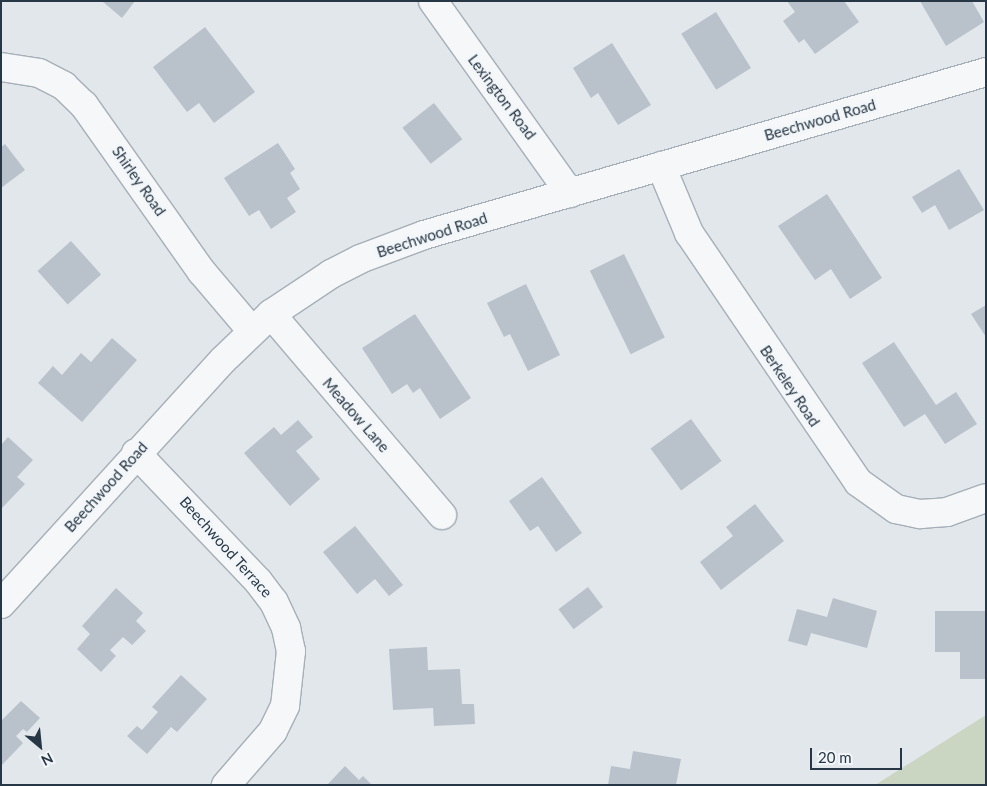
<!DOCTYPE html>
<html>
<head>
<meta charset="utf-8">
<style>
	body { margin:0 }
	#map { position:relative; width:987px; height:786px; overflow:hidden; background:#e2e7ec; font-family:Lato,sans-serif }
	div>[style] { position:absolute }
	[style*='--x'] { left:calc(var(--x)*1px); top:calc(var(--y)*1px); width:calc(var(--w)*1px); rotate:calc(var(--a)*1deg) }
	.green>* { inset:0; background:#cad6c2 }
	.building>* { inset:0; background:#b9c1ca; transform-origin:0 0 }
	.roads { filter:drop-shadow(1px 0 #a6afb7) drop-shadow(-1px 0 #a6afb7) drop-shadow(0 1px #a6afb7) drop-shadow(0 -1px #a6afb7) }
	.minor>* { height:28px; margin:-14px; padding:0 14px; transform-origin:14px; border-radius:14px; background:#f5f7f9 }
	span { translate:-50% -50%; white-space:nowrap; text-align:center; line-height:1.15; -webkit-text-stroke:5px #f2f6f9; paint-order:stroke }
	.street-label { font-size:15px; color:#283745 }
	.frame { position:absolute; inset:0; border:2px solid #283745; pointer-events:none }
	.north { position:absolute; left:15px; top:721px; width:50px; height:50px; -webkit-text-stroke:4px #f2f6f9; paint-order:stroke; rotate:152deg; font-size:14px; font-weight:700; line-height:20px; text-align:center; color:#283745 }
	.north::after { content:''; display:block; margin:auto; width:18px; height:22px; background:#283745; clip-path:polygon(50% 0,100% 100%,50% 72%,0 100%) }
	.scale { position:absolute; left:810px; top:748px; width:92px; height:22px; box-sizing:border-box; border:2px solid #283745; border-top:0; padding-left:6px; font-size:15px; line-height:18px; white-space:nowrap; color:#283745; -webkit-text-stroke:4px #f2f6f9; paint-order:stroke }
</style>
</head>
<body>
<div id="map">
	<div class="green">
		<div style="clip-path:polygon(986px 715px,986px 785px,875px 785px)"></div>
	</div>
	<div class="building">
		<div style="clip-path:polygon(102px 1px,135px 1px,122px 18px)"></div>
		<div style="clip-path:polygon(787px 1px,844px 1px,859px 22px,815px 54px,804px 39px,799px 43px,783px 21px,795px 12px)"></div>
		<div style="clip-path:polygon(920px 1px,972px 1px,984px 22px,946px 46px)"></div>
		<div style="left:716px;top:12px;width:66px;height:41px;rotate:58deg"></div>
		<div style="clip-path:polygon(205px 27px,255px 92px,214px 123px,199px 103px,187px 112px,153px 67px)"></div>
		<div style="clip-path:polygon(612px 43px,651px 105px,618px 125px,598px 93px,591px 98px,573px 68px)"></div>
		<div style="left:434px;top:103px;width:46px;height:40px;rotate:52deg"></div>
		<div style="clip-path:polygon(278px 143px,295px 169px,290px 173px,300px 189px,287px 198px,296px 212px,271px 229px,259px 210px,249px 216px,224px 178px)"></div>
		<div style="clip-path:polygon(5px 144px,25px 170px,1px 188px,1px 147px)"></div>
		<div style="clip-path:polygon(959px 169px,984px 210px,949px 230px,935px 205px,922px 213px,912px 197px)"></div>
		<div style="clip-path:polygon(827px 194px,882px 278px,850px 299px,831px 269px,815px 280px,778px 226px)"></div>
		<div style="left:71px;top:241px;width:45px;height:45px;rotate:48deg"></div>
		<div style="left:624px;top:254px;width:93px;height:38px;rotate:64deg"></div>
		<div style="clip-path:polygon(526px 284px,560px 355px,528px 371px,510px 334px,504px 337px,487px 303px)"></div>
		<div style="clip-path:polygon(986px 305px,986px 337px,971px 314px)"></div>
		<div style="clip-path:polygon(415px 314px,471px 398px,440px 419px,420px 388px,413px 393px,407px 384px,392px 394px,362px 348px)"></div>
		<div style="clip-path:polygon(112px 338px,137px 360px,82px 422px,38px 383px,53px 366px,62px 375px,81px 353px,91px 362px)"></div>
		<div style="clip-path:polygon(894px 342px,936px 405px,956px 392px,977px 424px,945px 444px,925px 414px,904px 427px,862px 363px)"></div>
		<div style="left:691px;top:419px;width:52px;height:50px;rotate:54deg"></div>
		<div style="clip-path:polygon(298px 420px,313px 437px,296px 451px,320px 479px,290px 506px,244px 453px,274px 427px,281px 435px)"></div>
		<div style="clip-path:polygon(8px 437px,33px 460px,17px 477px,25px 484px,1px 509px,1px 445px)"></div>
		<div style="clip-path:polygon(542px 477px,582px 533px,556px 552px,538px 526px,530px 531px,509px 501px)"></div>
		<div style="clip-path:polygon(755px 504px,784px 541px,721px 590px,700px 562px,733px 536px,726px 527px)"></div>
		<div style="clip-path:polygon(355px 526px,403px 585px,389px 596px,375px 579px,357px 594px,323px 552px)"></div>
		<div style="left:588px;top:587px;width:25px;height:37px;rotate:53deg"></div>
		<div style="clip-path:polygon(116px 588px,143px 613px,136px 621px,146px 631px,132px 645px,123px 637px,110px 650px,116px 656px,101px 672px,77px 649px,90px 634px,82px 626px)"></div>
		<div style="clip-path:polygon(833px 598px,877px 611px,867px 648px,811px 633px,807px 646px,788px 641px,797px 609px,827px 617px)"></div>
		<div style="clip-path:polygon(935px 611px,986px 611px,986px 679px,960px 679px,960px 652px,935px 652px)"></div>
		<div style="clip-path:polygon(427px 647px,428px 670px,460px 669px,462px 704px,474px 704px,475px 724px,434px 726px,433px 708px,393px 710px,389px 649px)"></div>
		<div style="clip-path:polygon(181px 675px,207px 699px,177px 732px,171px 727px,147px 754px,127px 736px,137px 726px,142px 730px,158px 712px,152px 707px)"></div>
		<div style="clip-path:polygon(21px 701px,40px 718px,27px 732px,23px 729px,16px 736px,23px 743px,1px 766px,1px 721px)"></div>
		<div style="clip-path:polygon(633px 751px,681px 759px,676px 785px,608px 785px,611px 766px,630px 769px)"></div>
		<div style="clip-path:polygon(345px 766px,359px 780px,363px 776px,372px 785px,327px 785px)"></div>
	</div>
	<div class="roads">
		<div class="minor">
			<div style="--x:433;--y:1;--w:236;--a:54.5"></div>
			<div style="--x:1;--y:67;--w:38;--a:9"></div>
			<div style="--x:39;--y:73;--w:28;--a:27"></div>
			<div style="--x:64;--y:86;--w:28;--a:44"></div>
			<div style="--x:84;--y:105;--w:204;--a:54.8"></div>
			<div style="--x:202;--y:272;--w:77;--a:49.7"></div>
			<div style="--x:661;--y:166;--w:73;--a:67.3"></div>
			<div style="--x:689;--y:233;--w:301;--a:55.8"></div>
			<div style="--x:858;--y:482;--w:47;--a:35.4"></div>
			<div style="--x:896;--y:509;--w:25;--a:12"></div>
			<div style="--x:920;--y:514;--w:27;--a:-4"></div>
			<div style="--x:947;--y:512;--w:41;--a:-19.7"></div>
			<div style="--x:271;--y:314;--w:264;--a:49.6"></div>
			<div style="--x:136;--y:453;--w:177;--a:46.4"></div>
			<div style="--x:258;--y:581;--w:26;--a:53"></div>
			<div style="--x:274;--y:602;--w:29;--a:65"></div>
			<div style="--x:286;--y:628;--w:24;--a:78"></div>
			<div style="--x:291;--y:651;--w:55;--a:96.2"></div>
			<div style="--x:285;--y:706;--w:28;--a:116"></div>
			<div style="--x:273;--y:731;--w:72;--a:131"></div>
			<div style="--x:1;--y:604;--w:330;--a:-47.7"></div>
			<div style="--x:223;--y:360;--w:66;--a:-43.8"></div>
			<div style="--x:271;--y:314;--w:72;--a:-33.7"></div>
			<div style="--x:331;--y:274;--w:33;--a:-27"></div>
			<div style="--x:360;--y:259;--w:68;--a:-20.6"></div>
			<div style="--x:424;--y:235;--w:585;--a:-16.17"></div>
		</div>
	</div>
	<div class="street-label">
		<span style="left:502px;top:97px;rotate:53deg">Lexington Road</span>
		<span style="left:820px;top:120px;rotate:-16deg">Beechwood Road</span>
		<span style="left:139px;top:181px;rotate:55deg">Shirley Road</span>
		<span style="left:432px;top:235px;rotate:-18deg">Beechwood Road</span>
		<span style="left:790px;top:386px;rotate:56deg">Berkeley Road</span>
		<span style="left:356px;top:415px;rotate:49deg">Meadow Lane</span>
		<span style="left:106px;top:487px;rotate:-48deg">Beechwood Road</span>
		<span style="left:226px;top:547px;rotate:48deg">Beechwood Terrace</span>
	</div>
	<div class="frame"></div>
	<div class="north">N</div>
	<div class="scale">20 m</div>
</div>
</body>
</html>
